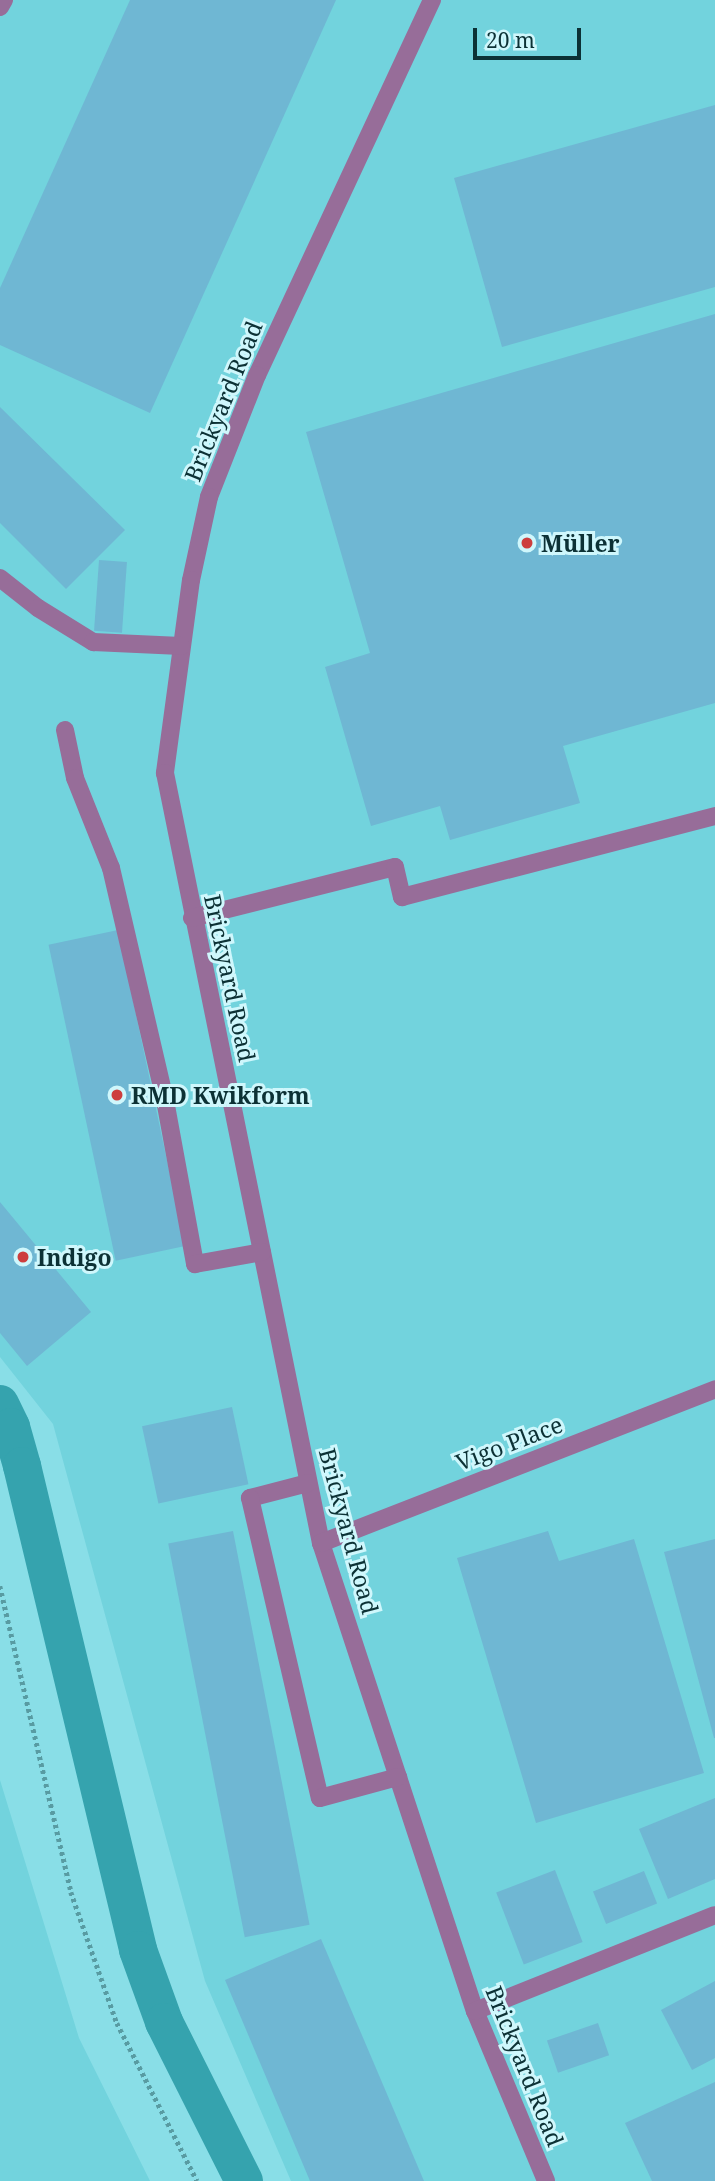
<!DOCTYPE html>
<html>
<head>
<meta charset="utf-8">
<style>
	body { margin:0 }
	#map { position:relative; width:715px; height:2181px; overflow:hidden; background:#89dee7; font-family:"Noto Serif",serif }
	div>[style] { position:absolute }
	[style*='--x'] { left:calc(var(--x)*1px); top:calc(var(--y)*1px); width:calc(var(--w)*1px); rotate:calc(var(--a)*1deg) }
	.built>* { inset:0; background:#72d3dd }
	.canal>* { height:38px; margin:-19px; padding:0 19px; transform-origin:19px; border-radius:19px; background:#35a3ae }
	.building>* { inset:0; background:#6fb7d3; transform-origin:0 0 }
	.path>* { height:4.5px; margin-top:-2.25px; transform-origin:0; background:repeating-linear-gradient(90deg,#589ba2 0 3.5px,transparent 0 7px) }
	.minor>* { height:18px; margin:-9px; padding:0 9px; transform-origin:9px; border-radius:9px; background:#976d99 }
	.dots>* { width:19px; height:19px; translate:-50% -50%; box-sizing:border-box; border:4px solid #cff7fc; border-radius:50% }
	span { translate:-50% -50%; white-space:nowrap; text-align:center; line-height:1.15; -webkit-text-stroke:6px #cff7fc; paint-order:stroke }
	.street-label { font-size:23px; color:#0c3135 }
	.poi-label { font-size:23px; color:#0c3135; font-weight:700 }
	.left { translate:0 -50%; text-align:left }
	.scale { position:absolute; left:473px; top:28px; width:108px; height:32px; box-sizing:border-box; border:4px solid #0c3135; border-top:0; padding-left:9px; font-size:21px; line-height:24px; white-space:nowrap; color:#0c3135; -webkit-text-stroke:5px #cff7fc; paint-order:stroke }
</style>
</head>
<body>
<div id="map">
	<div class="built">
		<div style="clip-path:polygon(0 0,715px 0,715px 2181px,291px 2181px,205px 1981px,53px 1424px,0 1357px)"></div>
		<div style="clip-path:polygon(0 1780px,79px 2038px,150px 2181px,0 2181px)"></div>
	</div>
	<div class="canal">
		<div style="--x:0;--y:1404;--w:25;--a:64"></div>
		<div style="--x:11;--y:1427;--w:41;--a:74.2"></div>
		<div style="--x:22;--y:1466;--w:498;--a:76.5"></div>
		<div style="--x:138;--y:1950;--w:77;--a:70.1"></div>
		<div style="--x:164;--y:2022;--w:178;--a:63.3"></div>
	</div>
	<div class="building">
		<div style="clip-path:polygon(130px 0,336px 0,150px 413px,0 345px,0 288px)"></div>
		<div style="clip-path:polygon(715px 105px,715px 287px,502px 347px,454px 178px)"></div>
		<div style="clip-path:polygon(715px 314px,715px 703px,563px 746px,580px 803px,450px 840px,440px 806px,371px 826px,325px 667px,370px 653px,306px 432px)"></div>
		<div style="clip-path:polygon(0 407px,125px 530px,66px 589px,0 523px)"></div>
		<div style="left:99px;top:560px;width:28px;height:71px;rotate:4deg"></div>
		<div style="left:118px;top:930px;width:323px;height:71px;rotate:78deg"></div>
		<div style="clip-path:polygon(0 1202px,91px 1312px,27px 1366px,0 1333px)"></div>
		<div style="left:232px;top:1407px;width:79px;height:92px;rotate:78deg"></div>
		<div style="left:233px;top:1531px;width:401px;height:66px;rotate:79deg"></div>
		<div style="clip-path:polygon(548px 1531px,559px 1561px,634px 1539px,704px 1773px,536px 1823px,457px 1558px)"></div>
		<div style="clip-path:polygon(715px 1539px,715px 1738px,714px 1738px,664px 1552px)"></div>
		<div style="clip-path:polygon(715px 1798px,715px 1879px,668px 1899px,639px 1829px)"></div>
		<div style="left:555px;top:1870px;width:77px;height:63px;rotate:69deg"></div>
		<div style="left:644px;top:1871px;width:35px;height:55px;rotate:68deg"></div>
		<div style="clip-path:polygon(321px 1939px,424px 2181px,310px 2181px,225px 1980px)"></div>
		<div style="clip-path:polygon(715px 1981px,715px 2058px,692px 2070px,661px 2010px)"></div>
		<div style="left:598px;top:2023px;width:34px;height:54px;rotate:71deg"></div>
		<div style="clip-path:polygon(715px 2082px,715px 2181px,652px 2181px,625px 2123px)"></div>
	</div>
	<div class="path">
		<div style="--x:0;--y:1586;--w:314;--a:76.9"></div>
		<div style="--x:71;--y:1892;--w:139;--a:70.7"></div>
		<div style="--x:117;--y:2023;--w:177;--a:63.1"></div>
	</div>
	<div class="minor">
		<div style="--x:432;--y:0;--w:414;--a:115"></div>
		<div style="--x:257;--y:375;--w:131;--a:111.5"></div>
		<div style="--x:209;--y:497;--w:85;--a:102.2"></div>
		<div style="--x:191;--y:580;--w:195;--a:97.7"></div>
		<div style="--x:165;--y:773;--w:786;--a:78.55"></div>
		<div style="--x:321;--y:1543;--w:493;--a:71.8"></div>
		<div style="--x:475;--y:2011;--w:184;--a:67.3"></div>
		<div style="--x:0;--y:7;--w:8;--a:-60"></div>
		<div style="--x:0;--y:578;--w:48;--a:38.3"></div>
		<div style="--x:38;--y:608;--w:65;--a:31.7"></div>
		<div style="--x:93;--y:642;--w:88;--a:2.6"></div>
		<div style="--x:65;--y:730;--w:49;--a:78.2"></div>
		<div style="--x:75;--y:778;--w:97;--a:68.2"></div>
		<div style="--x:111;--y:868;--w:238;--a:76.9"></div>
		<div style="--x:165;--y:1100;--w:167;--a:79.6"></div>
		<div style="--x:195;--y:1264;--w:68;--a:-10.2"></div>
		<div style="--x:192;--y:918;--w:209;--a:-14.1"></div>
		<div style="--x:395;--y:867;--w:31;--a:77"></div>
		<div style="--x:402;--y:897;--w:323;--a:-14.5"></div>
		<div style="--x:308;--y:1483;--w:60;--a:165.5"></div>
		<div style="--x:250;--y:1498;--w:308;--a:76.9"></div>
		<div style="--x:320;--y:1798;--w:81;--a:-15.1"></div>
		<div style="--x:321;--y:1543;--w:423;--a:-21.3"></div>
		<div style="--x:475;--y:2011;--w:258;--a:-21.8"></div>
	</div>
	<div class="dots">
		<div style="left:527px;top:543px;background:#cd3e3e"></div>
		<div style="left:117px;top:1095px;background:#cd3e3e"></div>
		<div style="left:23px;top:1257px;background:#cd3e3e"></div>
	</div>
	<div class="street-label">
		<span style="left:223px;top:401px;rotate:-68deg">Brickyard Road</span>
		<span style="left:230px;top:978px;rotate:78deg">Brickyard Road</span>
		<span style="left:509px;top:1443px;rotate:-21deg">Vigo Place</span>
		<span style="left:349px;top:1531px;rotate:75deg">Brickyard Road</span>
		<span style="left:525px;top:2066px;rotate:68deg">Brickyard Road</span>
	</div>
	<div class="poi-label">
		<span class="left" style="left:541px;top:543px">Müller</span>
		<span class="left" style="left:131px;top:1095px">RMD Kwikform</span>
		<span class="left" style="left:37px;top:1257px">Indigo</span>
	</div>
	<div class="scale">20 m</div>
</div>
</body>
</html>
